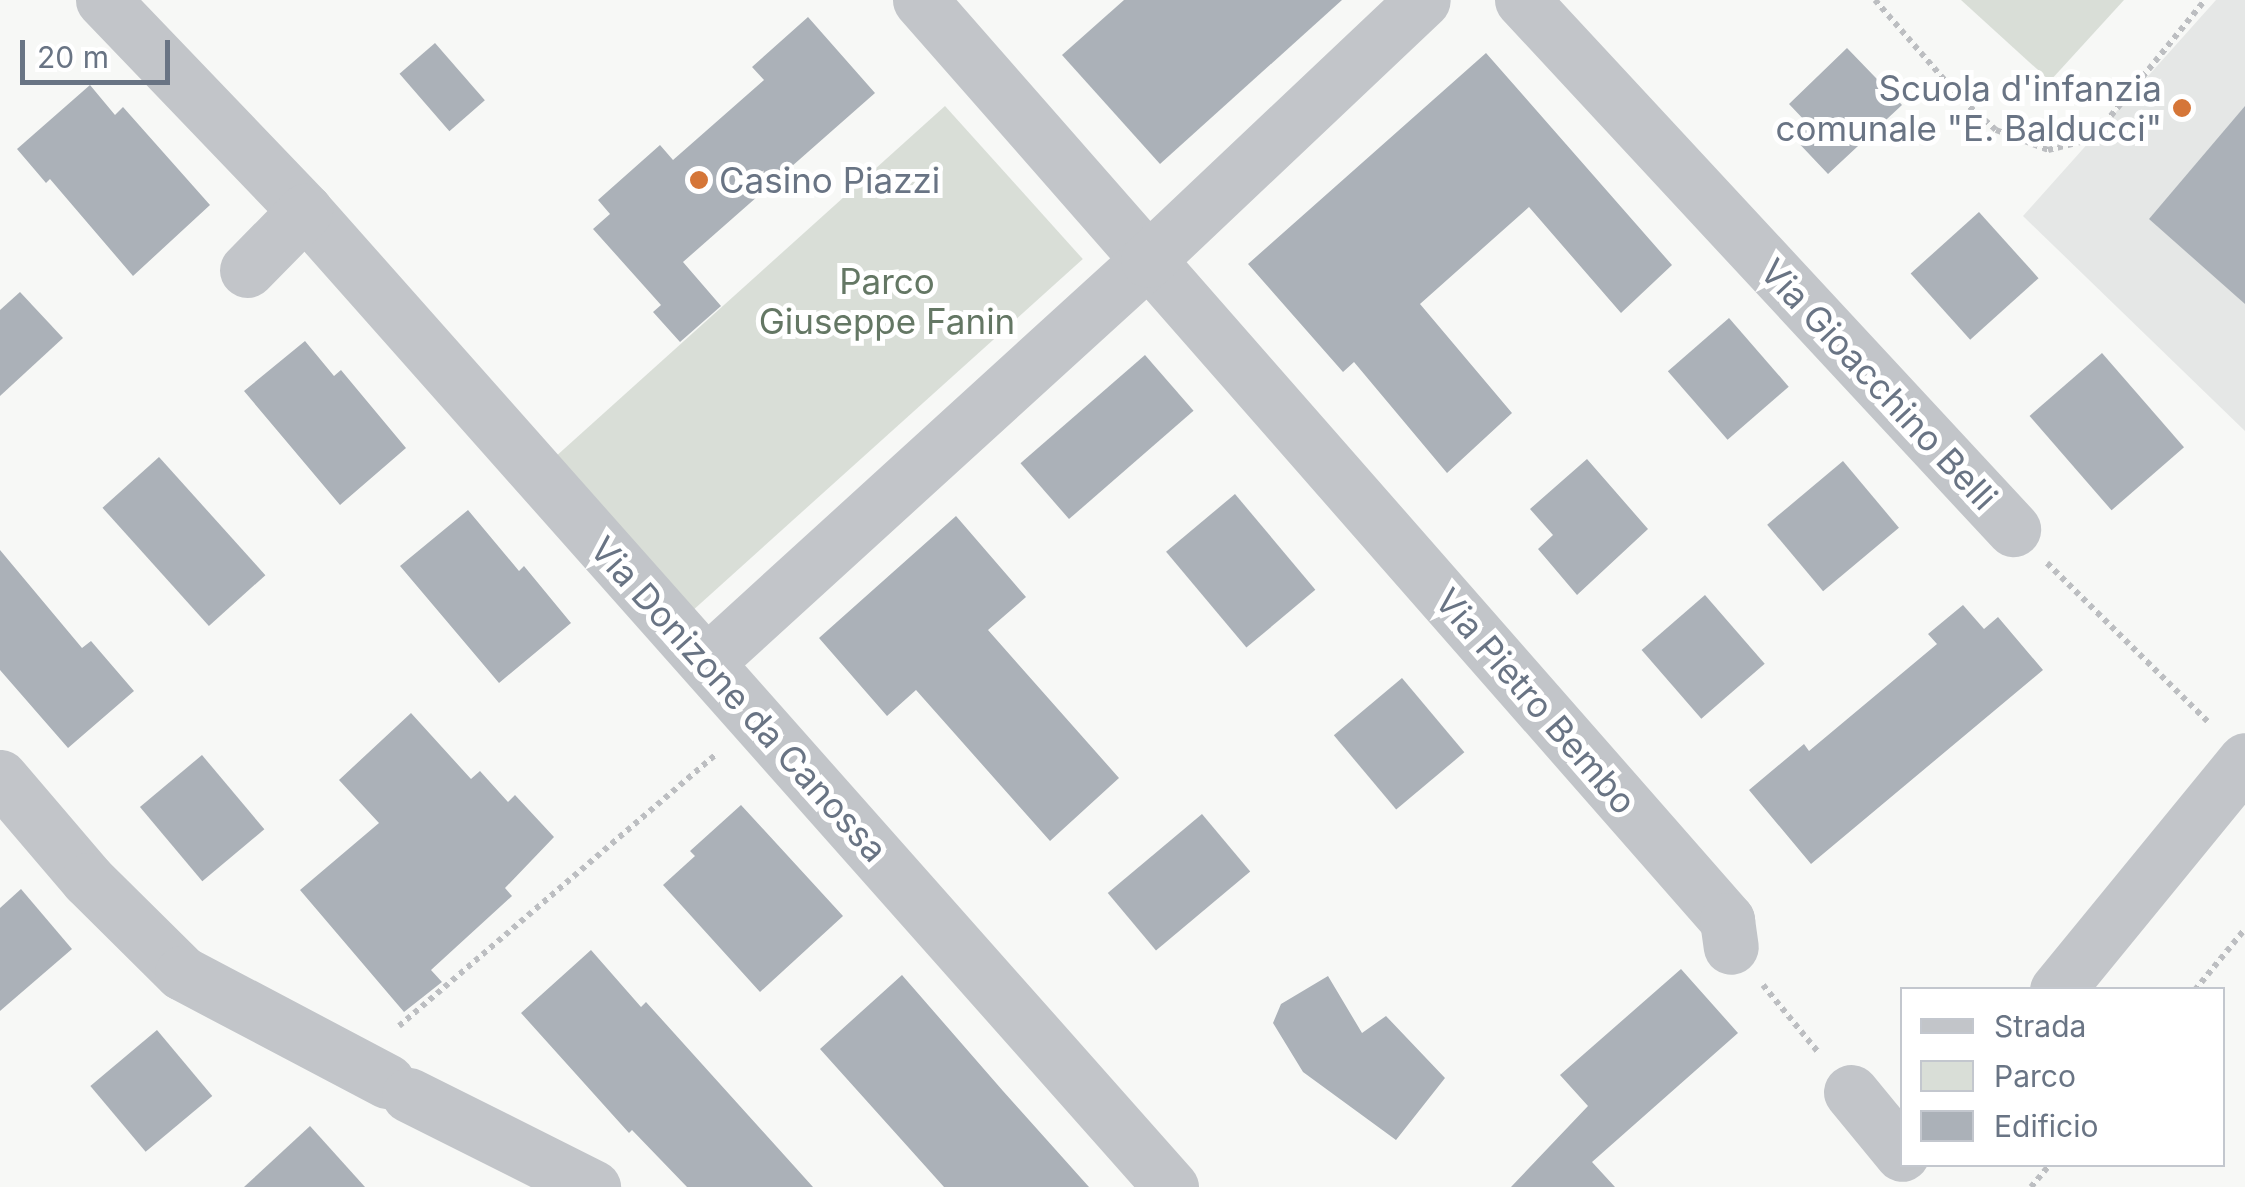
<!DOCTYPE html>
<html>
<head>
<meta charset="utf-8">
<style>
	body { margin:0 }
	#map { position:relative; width:2245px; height:1187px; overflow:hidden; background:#f7f8f6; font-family:Inter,sans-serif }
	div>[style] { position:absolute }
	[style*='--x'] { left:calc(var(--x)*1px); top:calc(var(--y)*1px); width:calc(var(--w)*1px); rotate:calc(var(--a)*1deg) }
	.built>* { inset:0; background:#e5e7e6 }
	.green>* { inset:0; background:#d9ded7; transform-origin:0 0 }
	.building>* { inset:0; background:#abb1b8; transform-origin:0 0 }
	.path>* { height:6px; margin-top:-3px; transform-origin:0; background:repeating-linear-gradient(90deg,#bcbec1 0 5px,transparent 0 10px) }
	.minor>* { height:55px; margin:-27.5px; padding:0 27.5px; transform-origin:27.5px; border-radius:27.5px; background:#c2c5c9 }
	.dots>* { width:28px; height:28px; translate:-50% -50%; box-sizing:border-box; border:5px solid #fff; border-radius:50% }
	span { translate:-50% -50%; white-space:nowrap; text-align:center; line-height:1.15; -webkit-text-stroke:10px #fff; paint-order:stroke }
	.poi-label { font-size:35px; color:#697484 }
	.right { translate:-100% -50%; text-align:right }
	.left { translate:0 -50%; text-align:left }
	.park-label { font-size:35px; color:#647764 }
	.street-label { font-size:35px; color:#697484 }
	.legend { position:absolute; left:1900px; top:987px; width:325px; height:180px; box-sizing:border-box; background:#fff; border:2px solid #c3c7ce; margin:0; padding:12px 18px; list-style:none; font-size:30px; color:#697484 }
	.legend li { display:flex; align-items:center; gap:20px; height:50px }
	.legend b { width:50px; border:2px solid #c3c7ce }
	.scale { position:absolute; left:20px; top:40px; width:150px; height:45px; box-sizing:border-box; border:5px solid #697484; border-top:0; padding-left:12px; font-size:30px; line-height:35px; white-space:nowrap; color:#697484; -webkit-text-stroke:8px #fff; paint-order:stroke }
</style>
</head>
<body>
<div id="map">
	<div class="built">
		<div style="clip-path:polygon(2216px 0,2245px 0,2245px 431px,2023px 216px)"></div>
	</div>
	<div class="green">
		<div style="clip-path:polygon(1961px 0,2124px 0,2050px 81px)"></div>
		<div style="left:945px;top:106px;width:206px;height:525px;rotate:48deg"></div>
	</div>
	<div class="building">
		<div style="clip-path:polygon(1124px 0,1342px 0,1160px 164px,1062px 55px)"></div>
		<div style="clip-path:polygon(808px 17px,875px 93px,683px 262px,721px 306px,680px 342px,653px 312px,661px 305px,593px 229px,610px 214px,598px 200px,660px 145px,673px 160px,764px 80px,752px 67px)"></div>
		<div style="left:435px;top:43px;width:76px;height:47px;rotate:49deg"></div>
		<div style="clip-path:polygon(1847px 48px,1902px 105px,1828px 174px,1792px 136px,1807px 123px,1789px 104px)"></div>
		<div style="clip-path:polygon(1486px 53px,1672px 265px,1621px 313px,1529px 207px,1420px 304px,1512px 413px,1447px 473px,1354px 362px,1343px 372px,1248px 264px)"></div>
		<div style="clip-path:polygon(90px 85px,115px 115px,123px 107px,210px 205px,133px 276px,50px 179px,46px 183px,17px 149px)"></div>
		<div style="clip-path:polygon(2245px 106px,2245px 304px,2149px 219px)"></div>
		<div style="left:1979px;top:212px;width:89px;height:92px;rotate:48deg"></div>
		<div style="clip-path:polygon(20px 292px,63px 338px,0 396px,0 310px)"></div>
		<div style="left:1729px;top:318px;width:91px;height:81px;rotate:49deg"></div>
		<div style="clip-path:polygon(305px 341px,334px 376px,341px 370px,406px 448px,340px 505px,244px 391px)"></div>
		<div style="left:2102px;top:353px;width:125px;height:96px;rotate:49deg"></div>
		<div style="left:1145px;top:355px;width:74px;height:165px;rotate:49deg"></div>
		<div style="left:159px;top:457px;width:159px;height:76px;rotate:48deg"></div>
		<div style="clip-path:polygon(1587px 459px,1648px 529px,1577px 595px,1538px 549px,1553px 535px,1530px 509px)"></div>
		<div style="left:1843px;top:461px;width:87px;height:99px;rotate:50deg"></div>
		<div style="left:1235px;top:494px;width:125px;height:90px;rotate:50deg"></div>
		<div style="clip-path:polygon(468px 510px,519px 571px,524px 566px,571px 623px,499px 683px,400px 566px)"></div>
		<div style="clip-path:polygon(956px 516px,1026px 597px,988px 630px,1119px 778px,1050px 841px,916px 690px,887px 716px,819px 638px)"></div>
		<div style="clip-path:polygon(0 550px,82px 648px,91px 641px,134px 691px,68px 748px,0 670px)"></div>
		<div style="left:1705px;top:595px;width:91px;height:84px;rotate:49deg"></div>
		<div style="clip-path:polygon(1963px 605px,1984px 629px,1998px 617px,2043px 670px,1811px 864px,1749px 790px,1804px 744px,1809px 751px,1937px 644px,1928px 634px)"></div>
		<div style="left:1402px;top:678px;width:97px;height:89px;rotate:50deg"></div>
		<div style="clip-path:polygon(411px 713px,471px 779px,480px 771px,508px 802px,515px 795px,554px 837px,505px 888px,512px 896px,431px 970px,442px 982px,404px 1012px,300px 890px,379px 823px,339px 780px)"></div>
		<div style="left:202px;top:755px;width:97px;height:81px;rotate:50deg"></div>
		<div style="clip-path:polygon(741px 805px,843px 916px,760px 992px,663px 885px,695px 856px,690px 851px)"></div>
		<div style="left:1202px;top:814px;width:75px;height:123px;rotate:50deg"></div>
		<div style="clip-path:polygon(21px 889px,72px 949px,0 1011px,0 908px)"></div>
		<div style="clip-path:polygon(591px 950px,641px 1007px,646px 1002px,813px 1187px,687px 1187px,632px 1130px,629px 1133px,521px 1013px)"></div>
		<div style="clip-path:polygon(1681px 969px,1738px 1033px,1592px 1162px,1615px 1187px,1511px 1187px,1588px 1106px,1560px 1075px)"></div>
		<div style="clip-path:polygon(902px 975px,1003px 1091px,1089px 1187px,944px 1187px,820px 1049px)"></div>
		<div style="clip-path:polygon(1328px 976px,1362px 1033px,1386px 1016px,1445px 1078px,1396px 1140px,1303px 1072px,1273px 1023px,1281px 1004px)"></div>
		<div style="left:157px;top:1030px;width:86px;height:87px;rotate:50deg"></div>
		<div style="clip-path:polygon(310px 1126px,365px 1187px,244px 1187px)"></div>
	</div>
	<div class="path">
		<div style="--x:1875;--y:0;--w:133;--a:49"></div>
		<div style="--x:1962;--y:100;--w:45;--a:41.4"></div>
		<div style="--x:1996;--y:130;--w:56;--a:21"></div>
		<div style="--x:2048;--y:150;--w:45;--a:-14"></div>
		<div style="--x:2092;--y:139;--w:179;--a:-50.9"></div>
		<div style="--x:2047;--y:563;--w:228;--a:44.6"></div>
		<div style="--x:1763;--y:985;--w:87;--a:50.6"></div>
		<div style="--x:2195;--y:990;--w:79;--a:-50.7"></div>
		<div style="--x:399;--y:1026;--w:418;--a:-40.6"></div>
		<div style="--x:2031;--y:1187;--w:30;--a:-50"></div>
	</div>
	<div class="minor">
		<div style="--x:103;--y:0;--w:292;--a:46.2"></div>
		<div style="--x:305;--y:211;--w:1305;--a:48.42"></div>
		<div style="--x:920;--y:0;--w:1224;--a:48.74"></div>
		<div style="--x:1727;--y:920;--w:27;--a:82"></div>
		<div style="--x:1522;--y:0;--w:722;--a:47.13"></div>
		<div style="--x:247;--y:270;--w:83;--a:-45.5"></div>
		<div style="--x:707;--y:662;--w:597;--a:-42.35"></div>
		<div style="--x:1148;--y:260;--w:378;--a:-43.4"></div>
		<div style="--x:0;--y:777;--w:135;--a:49.5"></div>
		<div style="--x:88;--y:880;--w:132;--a:44.7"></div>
		<div style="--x:182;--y:973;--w:232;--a:27.8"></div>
		<div style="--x:2057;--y:990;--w:297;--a:-50.7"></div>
		<div style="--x:1851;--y:1092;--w:80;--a:50.6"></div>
		<div style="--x:409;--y:1095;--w:206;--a:26.6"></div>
	</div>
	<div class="dots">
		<div style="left:2182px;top:108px;background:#d57638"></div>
		<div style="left:699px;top:180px;background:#d57638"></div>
	</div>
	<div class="poi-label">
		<span class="right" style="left:2162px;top:108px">Scuola d'infanzia<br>comunale "E. Balducci"</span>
		<span class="left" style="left:719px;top:180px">Casino Piazzi</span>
	</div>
	<div class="park-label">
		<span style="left:887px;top:301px">Parco<br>Giuseppe Fanin</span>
	</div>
	<div class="street-label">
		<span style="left:1879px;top:384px;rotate:47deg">Via Gioacchino Belli</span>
		<span style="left:739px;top:699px;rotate:48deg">Via Donizone da Canossa</span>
		<span style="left:1536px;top:701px;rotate:49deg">Via Pietro Bembo</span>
	</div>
	<ul class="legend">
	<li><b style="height:12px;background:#c2c5c9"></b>Strada</li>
	<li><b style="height:28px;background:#d9ded7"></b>Parco</li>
	<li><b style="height:28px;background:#abb1b8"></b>Edificio</li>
	</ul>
	<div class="scale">20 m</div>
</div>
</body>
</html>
